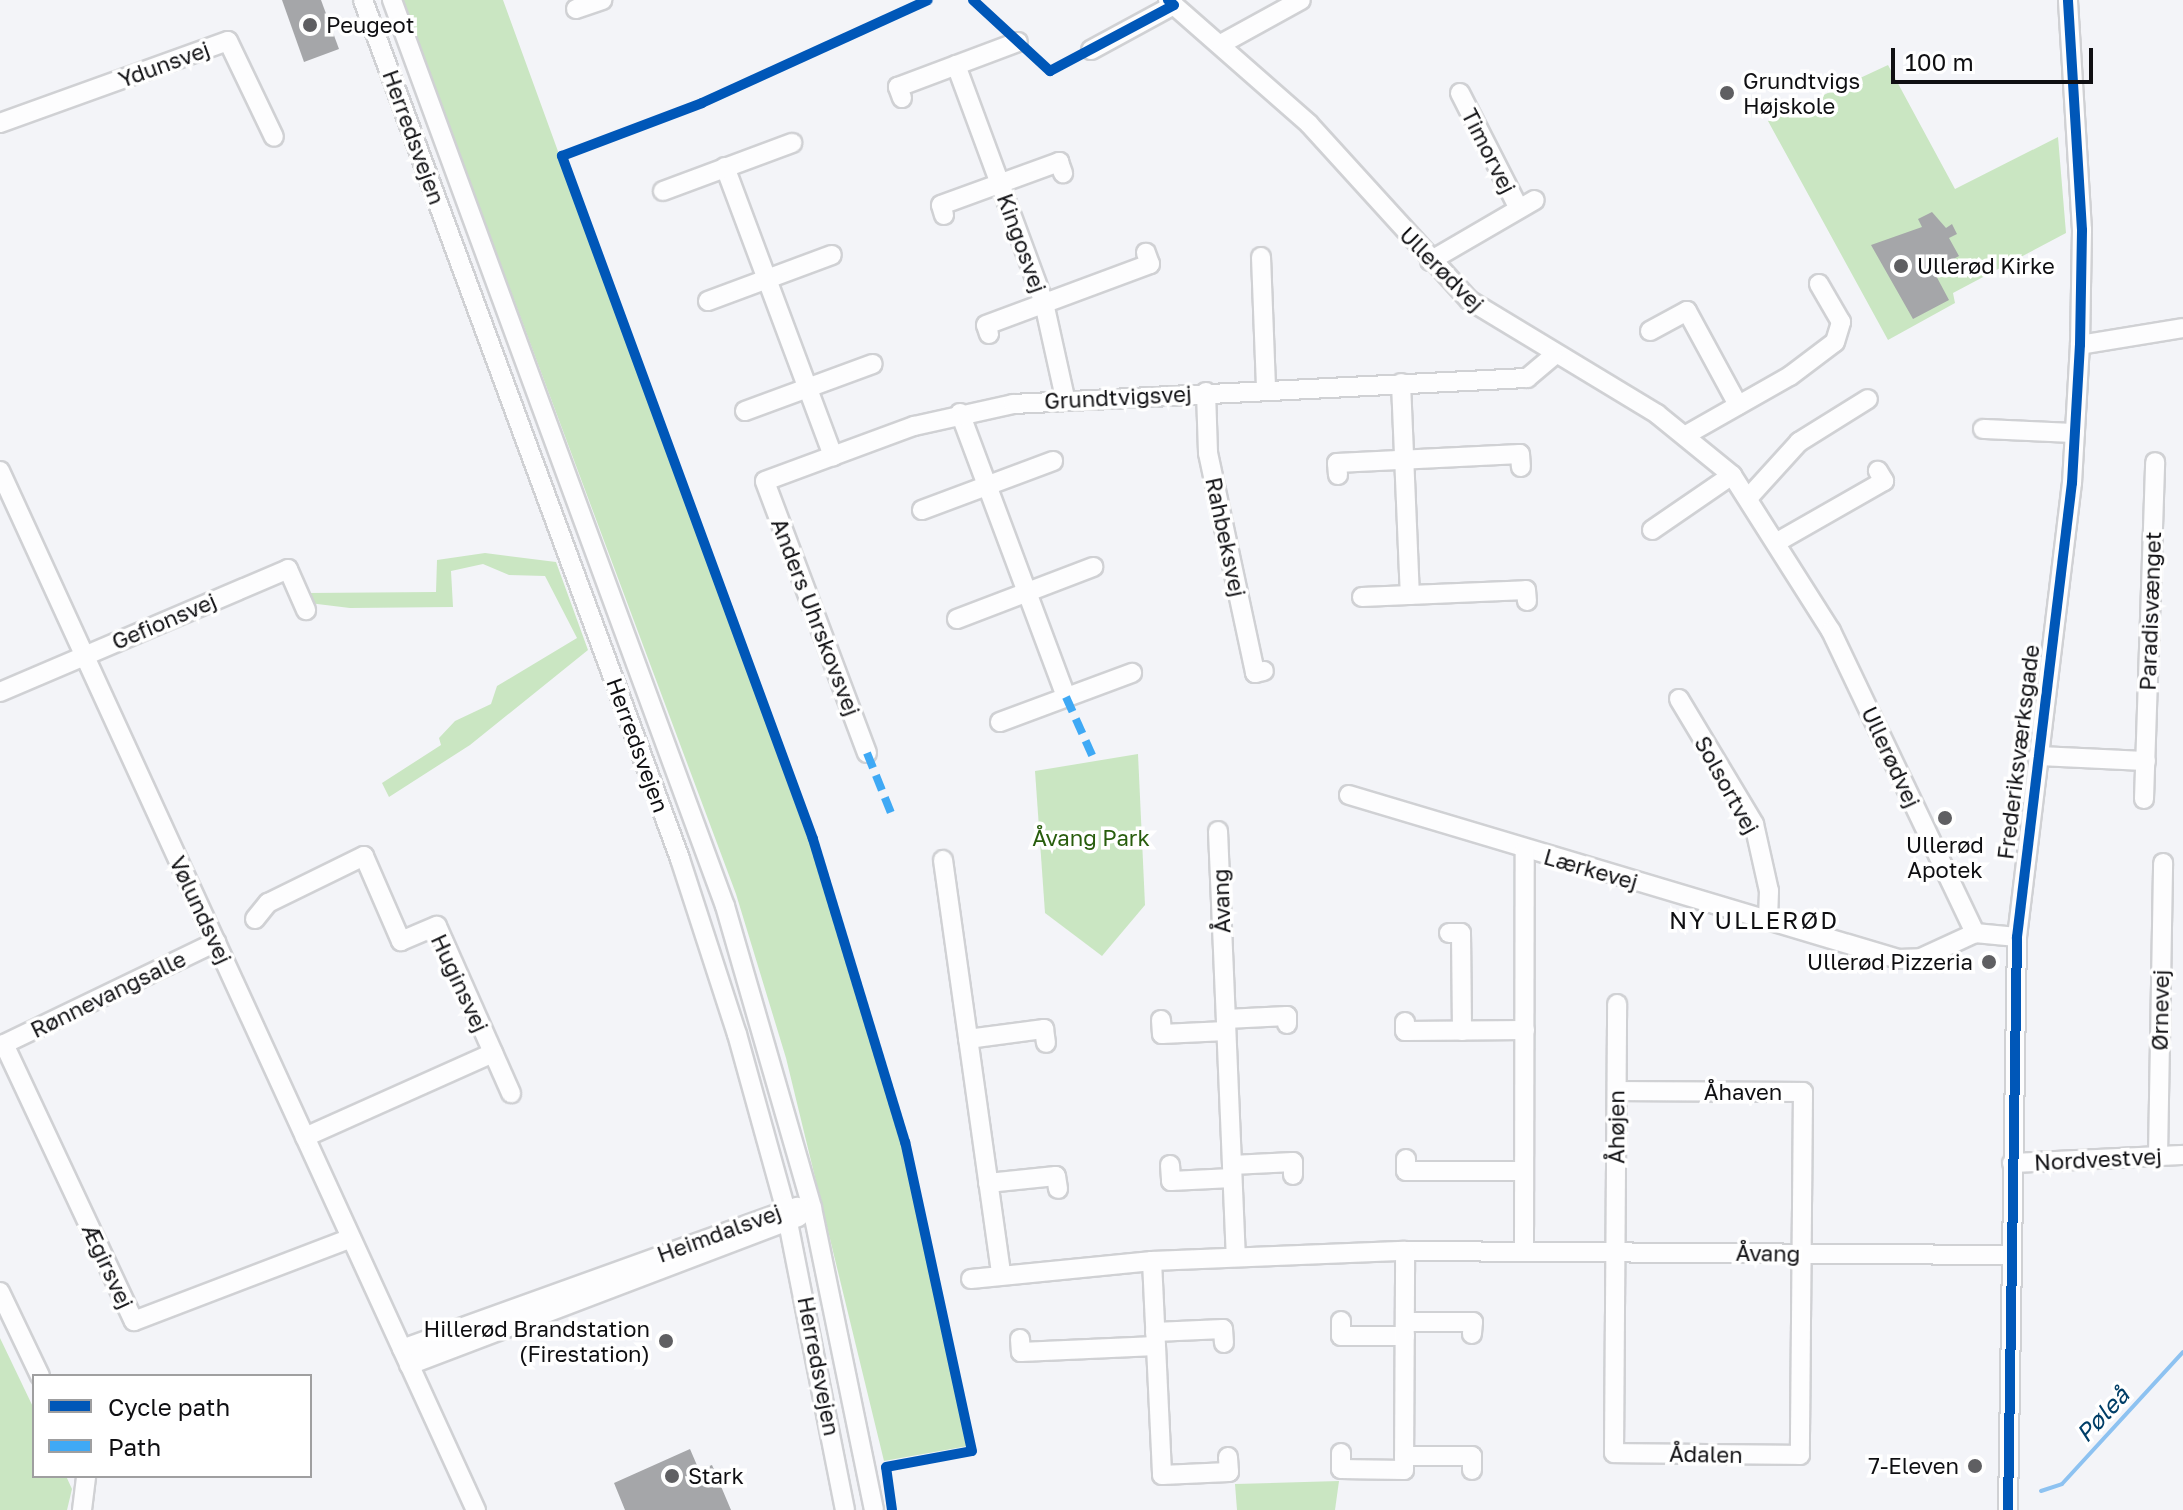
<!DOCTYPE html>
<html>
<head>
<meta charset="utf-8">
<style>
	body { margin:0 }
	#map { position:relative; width:2183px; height:1510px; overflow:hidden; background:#f3f4f8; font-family:"Golos Text",sans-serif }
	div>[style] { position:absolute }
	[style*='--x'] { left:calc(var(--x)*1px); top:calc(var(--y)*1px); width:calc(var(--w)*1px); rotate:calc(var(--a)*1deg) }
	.green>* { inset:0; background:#cae6c2 }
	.stream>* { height:4px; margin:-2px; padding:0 2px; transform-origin:2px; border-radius:2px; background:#8dc2f1 }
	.building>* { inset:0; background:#a5a6a9 }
	.roads { filter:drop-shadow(2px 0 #d0d1d4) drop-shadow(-2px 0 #d0d1d4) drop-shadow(0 2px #d0d1d4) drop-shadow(0 -2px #d0d1d4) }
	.minor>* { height:18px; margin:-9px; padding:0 9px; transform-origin:9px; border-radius:9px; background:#fdfdfe }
	.quiet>* { height:8px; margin-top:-4px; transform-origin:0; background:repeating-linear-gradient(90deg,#3fa9f5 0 16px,transparent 0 24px) }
	.cycleway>* { height:10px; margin:-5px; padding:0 5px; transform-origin:5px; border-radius:5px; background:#0057b8 }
	.dots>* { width:22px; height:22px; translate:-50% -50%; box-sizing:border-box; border:4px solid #fff; border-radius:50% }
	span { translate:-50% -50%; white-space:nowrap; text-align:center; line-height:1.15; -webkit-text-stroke:7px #fff; paint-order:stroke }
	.poi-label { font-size:22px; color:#0f0f12 }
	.left { translate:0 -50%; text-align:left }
	.right { translate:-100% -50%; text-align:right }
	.street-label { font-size:22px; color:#0f0f12 }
	.park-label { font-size:22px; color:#285d0d }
	.neighbourhood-label { font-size:24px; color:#0f0f12; letter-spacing:2px }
	.water-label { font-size:24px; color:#003e67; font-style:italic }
	.legend { position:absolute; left:32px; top:1374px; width:280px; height:104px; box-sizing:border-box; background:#fff; border:2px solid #9f9fa0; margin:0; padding:10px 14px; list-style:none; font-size:24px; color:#0f0f12 }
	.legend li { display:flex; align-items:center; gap:16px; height:40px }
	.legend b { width:40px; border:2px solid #9f9fa0 }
	.scale { position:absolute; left:1891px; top:48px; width:202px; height:36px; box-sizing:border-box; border:4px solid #0f0f12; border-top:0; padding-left:10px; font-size:24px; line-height:28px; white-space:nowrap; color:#0f0f12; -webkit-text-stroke:6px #fff; paint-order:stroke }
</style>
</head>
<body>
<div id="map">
	<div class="green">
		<div style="clip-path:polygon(402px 0,503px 0,844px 938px,915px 1190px,968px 1446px,884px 1461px,786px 1058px,736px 894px)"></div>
		<div style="clip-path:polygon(1888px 65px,1955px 189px,2058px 137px,2066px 233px,1953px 293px,1955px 303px,1888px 340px,1768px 121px)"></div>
		<div style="clip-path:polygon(485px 553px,556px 562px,588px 650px,470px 745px,389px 797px,382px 783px,441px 745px,439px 738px,455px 721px,491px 704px,497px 686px,577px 638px,545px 576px,509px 575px,483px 564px,451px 571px,453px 607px,350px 608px,309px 603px,307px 593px,436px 592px,437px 560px)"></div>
		<div style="clip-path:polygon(1138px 754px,1145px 905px,1102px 956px,1045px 913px,1035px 771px)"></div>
		<div style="clip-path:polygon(0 1338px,34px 1409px,34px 1476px,66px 1476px,72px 1489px,67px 1510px,0 1510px)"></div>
		<div style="clip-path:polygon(1339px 1481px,1335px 1510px,1237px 1510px,1235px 1484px)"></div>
	</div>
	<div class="stream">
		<div style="--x:2041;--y:1491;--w:22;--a:-18"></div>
		<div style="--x:2062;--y:1484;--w:179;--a:-47.5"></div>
	</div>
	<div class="building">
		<div style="clip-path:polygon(282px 0,321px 0,339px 49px,304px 62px)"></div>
		<div style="clip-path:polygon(1932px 212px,1946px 228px,1952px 224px,1957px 234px,1949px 238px,1959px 256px,1933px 270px,1949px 300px,1913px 319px,1871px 245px,1922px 227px,1918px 219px)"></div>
		<div style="clip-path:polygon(690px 1449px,699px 1470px,712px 1465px,731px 1510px,625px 1510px,614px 1483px)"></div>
	</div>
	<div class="roads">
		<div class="minor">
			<div style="--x:363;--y:0;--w:916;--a:69.74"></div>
			<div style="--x:680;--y:859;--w:184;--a:72"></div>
			<div style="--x:737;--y:1034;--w:180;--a:74.5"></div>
			<div style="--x:785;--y:1207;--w:309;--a:78.8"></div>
			<div style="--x:392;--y:0;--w:965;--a:69.82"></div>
			<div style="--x:725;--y:906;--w:314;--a:73.9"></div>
			<div style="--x:812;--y:1208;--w:308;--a:78.4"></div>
			<div style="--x:1168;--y:0;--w:188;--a:41.3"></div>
			<div style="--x:1309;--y:124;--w:238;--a:47.7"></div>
			<div style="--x:1469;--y:300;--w:220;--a:31.2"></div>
			<div style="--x:1657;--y:414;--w:97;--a:39.1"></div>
			<div style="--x:1732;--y:475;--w:185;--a:57.6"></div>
			<div style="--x:1831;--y:631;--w:335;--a:64.5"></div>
			<div style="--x:576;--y:9;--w:28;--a:-19"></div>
			<div style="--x:1221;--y:44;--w:91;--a:-28.8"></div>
			<div style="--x:1091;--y:50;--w:94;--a:-28.5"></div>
			<div style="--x:956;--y:65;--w:254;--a:69.7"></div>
			<div style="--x:1044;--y:303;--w:97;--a:77.5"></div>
			<div style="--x:1460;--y:93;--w:130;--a:63"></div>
			<div style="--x:902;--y:98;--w:12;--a:-110"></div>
			<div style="--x:898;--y:87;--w:128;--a:-20.6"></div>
			<div style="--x:0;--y:123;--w:242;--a:-19.8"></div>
			<div style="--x:228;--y:41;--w:106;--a:64.4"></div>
			<div style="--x:725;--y:167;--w:309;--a:69.5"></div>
			<div style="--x:663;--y:191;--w:138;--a:-20.4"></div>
			<div style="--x:944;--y:215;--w:10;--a:-107"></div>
			<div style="--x:941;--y:205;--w:126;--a:-20"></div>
			<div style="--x:1059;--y:162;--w:12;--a:70"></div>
			<div style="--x:1261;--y:257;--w:132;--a:87.8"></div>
			<div style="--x:1430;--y:261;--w:121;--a:-30.2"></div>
			<div style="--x:708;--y:301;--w:132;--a:-20.4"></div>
			<div style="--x:1650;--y:331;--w:42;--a:-28.4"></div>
			<div style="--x:1687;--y:311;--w:107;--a:61.5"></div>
			<div style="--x:989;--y:334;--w:9;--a:-108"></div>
			<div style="--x:986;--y:325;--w:175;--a:-20.4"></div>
			<div style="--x:1150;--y:264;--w:12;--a:-110"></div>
			<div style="--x:2080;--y:345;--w:104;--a:-9.4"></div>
			<div style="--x:1401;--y:383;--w:212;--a:87.6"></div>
			<div style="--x:1206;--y:392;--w:61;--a:88.1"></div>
			<div style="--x:1208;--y:453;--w:225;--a:77.9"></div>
			<div style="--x:1255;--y:673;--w:9;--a:-13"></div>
			<div style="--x:745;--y:411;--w:136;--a:-20.2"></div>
			<div style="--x:960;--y:413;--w:303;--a:69.5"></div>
			<div style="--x:1983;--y:429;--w:92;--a:2.5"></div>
			<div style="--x:1686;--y:435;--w:120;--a:-29.6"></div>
			<div style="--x:1790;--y:376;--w:56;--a:-37.1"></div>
			<div style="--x:1835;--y:342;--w:21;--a:-73"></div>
			<div style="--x:1841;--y:322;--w:44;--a:-120.1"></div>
			<div style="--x:0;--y:471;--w:1143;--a:65.39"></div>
			<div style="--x:1338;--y:475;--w:12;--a:-95"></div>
			<div style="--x:1337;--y:463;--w:183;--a:-2.8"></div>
			<div style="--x:1520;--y:454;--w:13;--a:86"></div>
			<div style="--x:1750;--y:496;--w:73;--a:-47.8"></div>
			<div style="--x:1799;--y:442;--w:81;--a:-31.9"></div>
			<div style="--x:922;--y:510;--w:140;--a:-20.5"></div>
			<div style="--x:1652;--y:530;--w:97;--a:-34.5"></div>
			<div style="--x:1779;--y:541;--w:121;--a:-29.7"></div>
			<div style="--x:1884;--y:481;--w:12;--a:-121"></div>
			<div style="--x:1362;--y:597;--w:164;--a:-2.4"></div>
			<div style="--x:1526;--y:590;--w:11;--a:85"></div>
			<div style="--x:957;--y:619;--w:146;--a:-20.9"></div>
			<div style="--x:0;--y:692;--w:313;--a:-23.1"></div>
			<div style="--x:288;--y:569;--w:45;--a:66.3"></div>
			<div style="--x:1679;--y:699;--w:146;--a:59"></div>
			<div style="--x:1754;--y:824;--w:69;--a:77.4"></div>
			<div style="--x:1769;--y:891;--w:30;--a:92"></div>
			<div style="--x:1000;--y:722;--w:141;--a:-20.4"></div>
			<div style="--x:867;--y:753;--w:290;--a:-110.6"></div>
			<div style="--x:765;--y:481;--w:159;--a:-20.3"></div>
			<div style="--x:914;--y:426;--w:101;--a:-12.5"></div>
			<div style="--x:1013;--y:404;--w:515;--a:-2.9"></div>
			<div style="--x:1527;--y:378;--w:34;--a:-40"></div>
			<div style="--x:2038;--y:756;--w:108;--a:2.7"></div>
			<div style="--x:1349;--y:795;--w:573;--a:16.63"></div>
			<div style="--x:1898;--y:959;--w:23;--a:-2"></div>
			<div style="--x:1921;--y:958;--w:60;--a:-24.8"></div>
			<div style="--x:1975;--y:933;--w:42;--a:5.4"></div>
			<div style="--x:2144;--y:799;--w:337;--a:-88.1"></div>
			<div style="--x:1218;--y:831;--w:425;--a:87.6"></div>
			<div style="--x:943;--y:860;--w:419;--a:82"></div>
			<div style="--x:255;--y:919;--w:21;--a:-51"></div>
			<div style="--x:268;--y:903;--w:107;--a:-26.1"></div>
			<div style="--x:364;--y:856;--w:93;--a:66.5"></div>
			<div style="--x:401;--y:941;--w:39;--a:-23"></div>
			<div style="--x:437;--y:926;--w:183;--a:66.1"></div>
			<div style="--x:1449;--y:933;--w:12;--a:0"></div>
			<div style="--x:1461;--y:933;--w:98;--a:89.4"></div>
			<div style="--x:1226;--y:1019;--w:61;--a:-2.8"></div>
			<div style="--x:1287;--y:1016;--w:8;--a:90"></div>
			<div style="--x:1161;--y:1020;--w:14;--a:86"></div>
			<div style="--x:1162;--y:1034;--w:64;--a:-2.7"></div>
			<div style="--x:1405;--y:1022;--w:9;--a:90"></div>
			<div style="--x:1405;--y:1031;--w:120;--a:-0.5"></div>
			<div style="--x:968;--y:1039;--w:77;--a:-7.5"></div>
			<div style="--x:1044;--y:1029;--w:14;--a:82"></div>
			<div style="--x:4;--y:1044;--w:306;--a:64.9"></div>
			<div style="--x:134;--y:1321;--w:232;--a:-20.9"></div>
			<div style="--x:0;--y:1046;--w:240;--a:-25.7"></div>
			<div style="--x:1617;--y:1091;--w:186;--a:0.3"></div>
			<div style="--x:1803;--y:1092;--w:363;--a:90.5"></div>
			<div style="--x:1800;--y:1455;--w:186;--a:-179.4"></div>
			<div style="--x:1614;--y:1453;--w:449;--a:-89.6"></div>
			<div style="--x:305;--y:1137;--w:206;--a:-24.1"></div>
			<div style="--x:2158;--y:1156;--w:293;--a:-89"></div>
			<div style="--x:1406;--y:1159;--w:12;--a:90"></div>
			<div style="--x:1406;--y:1171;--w:118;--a:0"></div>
			<div style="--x:2012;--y:1163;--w:171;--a:-2.7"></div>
			<div style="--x:1170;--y:1165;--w:16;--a:86"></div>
			<div style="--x:1171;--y:1181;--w:61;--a:-2.8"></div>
			<div style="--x:1232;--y:1165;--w:61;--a:-2.8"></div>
			<div style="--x:1293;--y:1162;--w:13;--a:90"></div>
			<div style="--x:988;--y:1183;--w:68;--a:-5.9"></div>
			<div style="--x:1056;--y:1176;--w:13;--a:81"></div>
			<div style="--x:1524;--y:1249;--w:400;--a:-89.9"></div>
			<div style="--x:1152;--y:1261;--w:214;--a:87.3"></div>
			<div style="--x:1162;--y:1475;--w:67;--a:-2.6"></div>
			<div style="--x:1229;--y:1472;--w:15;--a:-94"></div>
			<div style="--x:971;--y:1279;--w:182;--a:-5.7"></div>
			<div style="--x:1152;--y:1261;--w:253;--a:-2.3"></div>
			<div style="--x:1405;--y:1251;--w:607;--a:0.38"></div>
			<div style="--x:0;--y:1292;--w:93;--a:64.5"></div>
			<div style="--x:1341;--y:1321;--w:15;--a:90"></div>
			<div style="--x:1341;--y:1336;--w:64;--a:0"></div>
			<div style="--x:1405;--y:1322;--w:68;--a:0"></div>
			<div style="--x:1473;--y:1322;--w:12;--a:95"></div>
			<div style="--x:1155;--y:1332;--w:68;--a:-2.5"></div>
			<div style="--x:1223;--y:1329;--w:14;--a:86"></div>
			<div style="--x:1020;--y:1339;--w:13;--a:86"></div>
			<div style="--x:1021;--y:1352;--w:135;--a:-2.5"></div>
			<div style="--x:402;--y:1349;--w:420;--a:-19.8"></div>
			<div style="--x:409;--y:1365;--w:417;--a:-20.8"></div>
			<div style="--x:1341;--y:1453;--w:16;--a:90"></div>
			<div style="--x:1341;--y:1469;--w:63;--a:0.9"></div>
			<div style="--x:1404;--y:1470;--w:219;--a:-89.7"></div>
			<div style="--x:1404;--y:1456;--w:68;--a:0"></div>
			<div style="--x:1472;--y:1456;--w:14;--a:90"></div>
			<div style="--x:82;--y:1510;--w:34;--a:-83"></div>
			<div style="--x:2008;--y:1510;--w:573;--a:-89.1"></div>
			<div style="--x:2017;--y:937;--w:457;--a:-83.1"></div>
			<div style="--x:2072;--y:483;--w:138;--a:-86.7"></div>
			<div style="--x:2080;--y:345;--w:115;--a:-89"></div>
			<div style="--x:2082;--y:230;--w:230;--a:-93.5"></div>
		</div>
	</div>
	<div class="quiet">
		<div style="--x:1066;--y:697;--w:64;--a:65.9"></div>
		<div style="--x:867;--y:753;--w:65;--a:68.2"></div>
	</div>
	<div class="cycleway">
		<div style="--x:973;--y:0;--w:105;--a:42.7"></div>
		<div style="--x:1050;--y:71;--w:140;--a:-28"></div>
		<div style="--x:1174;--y:5;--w:8;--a:-140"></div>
		<div style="--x:892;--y:1510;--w:43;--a:-97.9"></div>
		<div style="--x:886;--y:1467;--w:87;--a:-10.5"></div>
		<div style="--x:972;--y:1451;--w:316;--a:-102.2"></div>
		<div style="--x:905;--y:1142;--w:317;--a:-106.9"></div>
		<div style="--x:813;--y:839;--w:728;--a:-110.18"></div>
		<div style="--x:562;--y:156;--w:150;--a:-20.7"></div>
		<div style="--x:702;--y:103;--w:248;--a:-24.5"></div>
		<div style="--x:2008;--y:1510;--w:573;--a:-89.1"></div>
		<div style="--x:2017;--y:937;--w:457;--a:-83.1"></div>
		<div style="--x:2072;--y:483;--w:138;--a:-86.7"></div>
		<div style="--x:2080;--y:345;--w:115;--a:-89"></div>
		<div style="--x:2082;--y:230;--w:230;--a:-93.5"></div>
	</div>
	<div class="dots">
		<div style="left:310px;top:25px;background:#5f5f62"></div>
		<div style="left:1727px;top:93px;background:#5f5f62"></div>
		<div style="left:1901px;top:266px;background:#5f5f62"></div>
		<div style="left:1945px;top:818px;background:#5f5f62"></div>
		<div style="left:1989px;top:962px;background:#5f5f62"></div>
		<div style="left:666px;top:1341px;background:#5f5f62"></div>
		<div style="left:1975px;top:1466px;background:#5f5f62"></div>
		<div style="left:672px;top:1476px;background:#5f5f62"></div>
	</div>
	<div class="poi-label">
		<span class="left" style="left:326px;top:25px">Peugeot</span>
		<span class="left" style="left:1743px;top:93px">Grundtvigs<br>Højskole</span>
		<span class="left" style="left:1917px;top:266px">Ullerød Kirke</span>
		<span style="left:1945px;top:857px">Ullerød<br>Apotek</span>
		<span class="right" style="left:1973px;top:962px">Ullerød Pizzeria</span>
		<span class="right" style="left:650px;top:1341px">Hillerød Brandstation<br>(Firestation)</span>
		<span class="right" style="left:1959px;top:1466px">7-Eleven</span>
		<span class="left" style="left:688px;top:1476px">Stark</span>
	</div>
	<div class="street-label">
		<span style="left:164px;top:64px;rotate:-20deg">Ydunsvej</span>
		<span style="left:414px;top:137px;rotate:70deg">Herredsvejen</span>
		<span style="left:1489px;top:151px;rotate:63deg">Timorvej</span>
		<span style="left:1022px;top:243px;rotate:70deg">Kingosvej</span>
		<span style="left:1442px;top:269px;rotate:45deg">Ullerødvej</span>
		<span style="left:1118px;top:397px;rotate:-3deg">Grundtvigsvej</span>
		<span style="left:1226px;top:537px;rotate:78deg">Rahbeksvej</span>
		<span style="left:2150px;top:611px;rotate:-88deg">Paradisvænget</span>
		<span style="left:816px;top:617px;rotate:69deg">Anders Uhrskovsvej</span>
		<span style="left:164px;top:621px;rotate:-23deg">Gefionsvej</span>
		<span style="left:638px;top:745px;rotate:70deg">Herredsvejen</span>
		<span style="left:2018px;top:752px;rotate:-83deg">Frederiksværksgade</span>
		<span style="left:1891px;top:757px;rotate:65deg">Ullerødvej</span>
		<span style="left:1727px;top:785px;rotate:61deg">Solsortvej</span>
		<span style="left:1591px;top:869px;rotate:16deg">Lærkevej</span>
		<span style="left:1221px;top:901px;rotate:-92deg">Åvang</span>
		<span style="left:201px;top:910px;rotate:65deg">Vølundsvej</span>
		<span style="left:460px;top:983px;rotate:65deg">Huginsvej</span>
		<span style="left:108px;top:994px;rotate:-26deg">Rønnevangsalle</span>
		<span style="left:2160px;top:1010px;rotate:-89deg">Ørnevej</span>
		<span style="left:1743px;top:1092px">Åhaven</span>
		<span style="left:1616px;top:1127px;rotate:-90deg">Åhøjen</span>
		<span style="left:2098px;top:1159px;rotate:-3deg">Nordvestvej</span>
		<span style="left:719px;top:1233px;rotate:-20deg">Heimdalsvej</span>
		<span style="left:1768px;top:1253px;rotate:1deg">Åvang</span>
		<span style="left:108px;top:1266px;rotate:65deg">Ægirsvej</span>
		<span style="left:819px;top:1366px;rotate:79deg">Herredsvejen</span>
		<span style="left:1706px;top:1454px;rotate:1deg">Ådalen</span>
	</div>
	<div class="park-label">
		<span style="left:1091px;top:838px">Åvang Park</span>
	</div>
	<div class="neighbourhood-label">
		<span style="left:1754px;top:920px">NY ULLERØD</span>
	</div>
	<div class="water-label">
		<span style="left:2102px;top:1414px;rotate:-47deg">Pøleå</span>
	</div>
	<ul class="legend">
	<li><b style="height:10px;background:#0057b8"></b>Cycle path</li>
	<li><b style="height:10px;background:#3fa9f5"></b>Path</li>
	</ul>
	<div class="scale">100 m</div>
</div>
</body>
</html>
